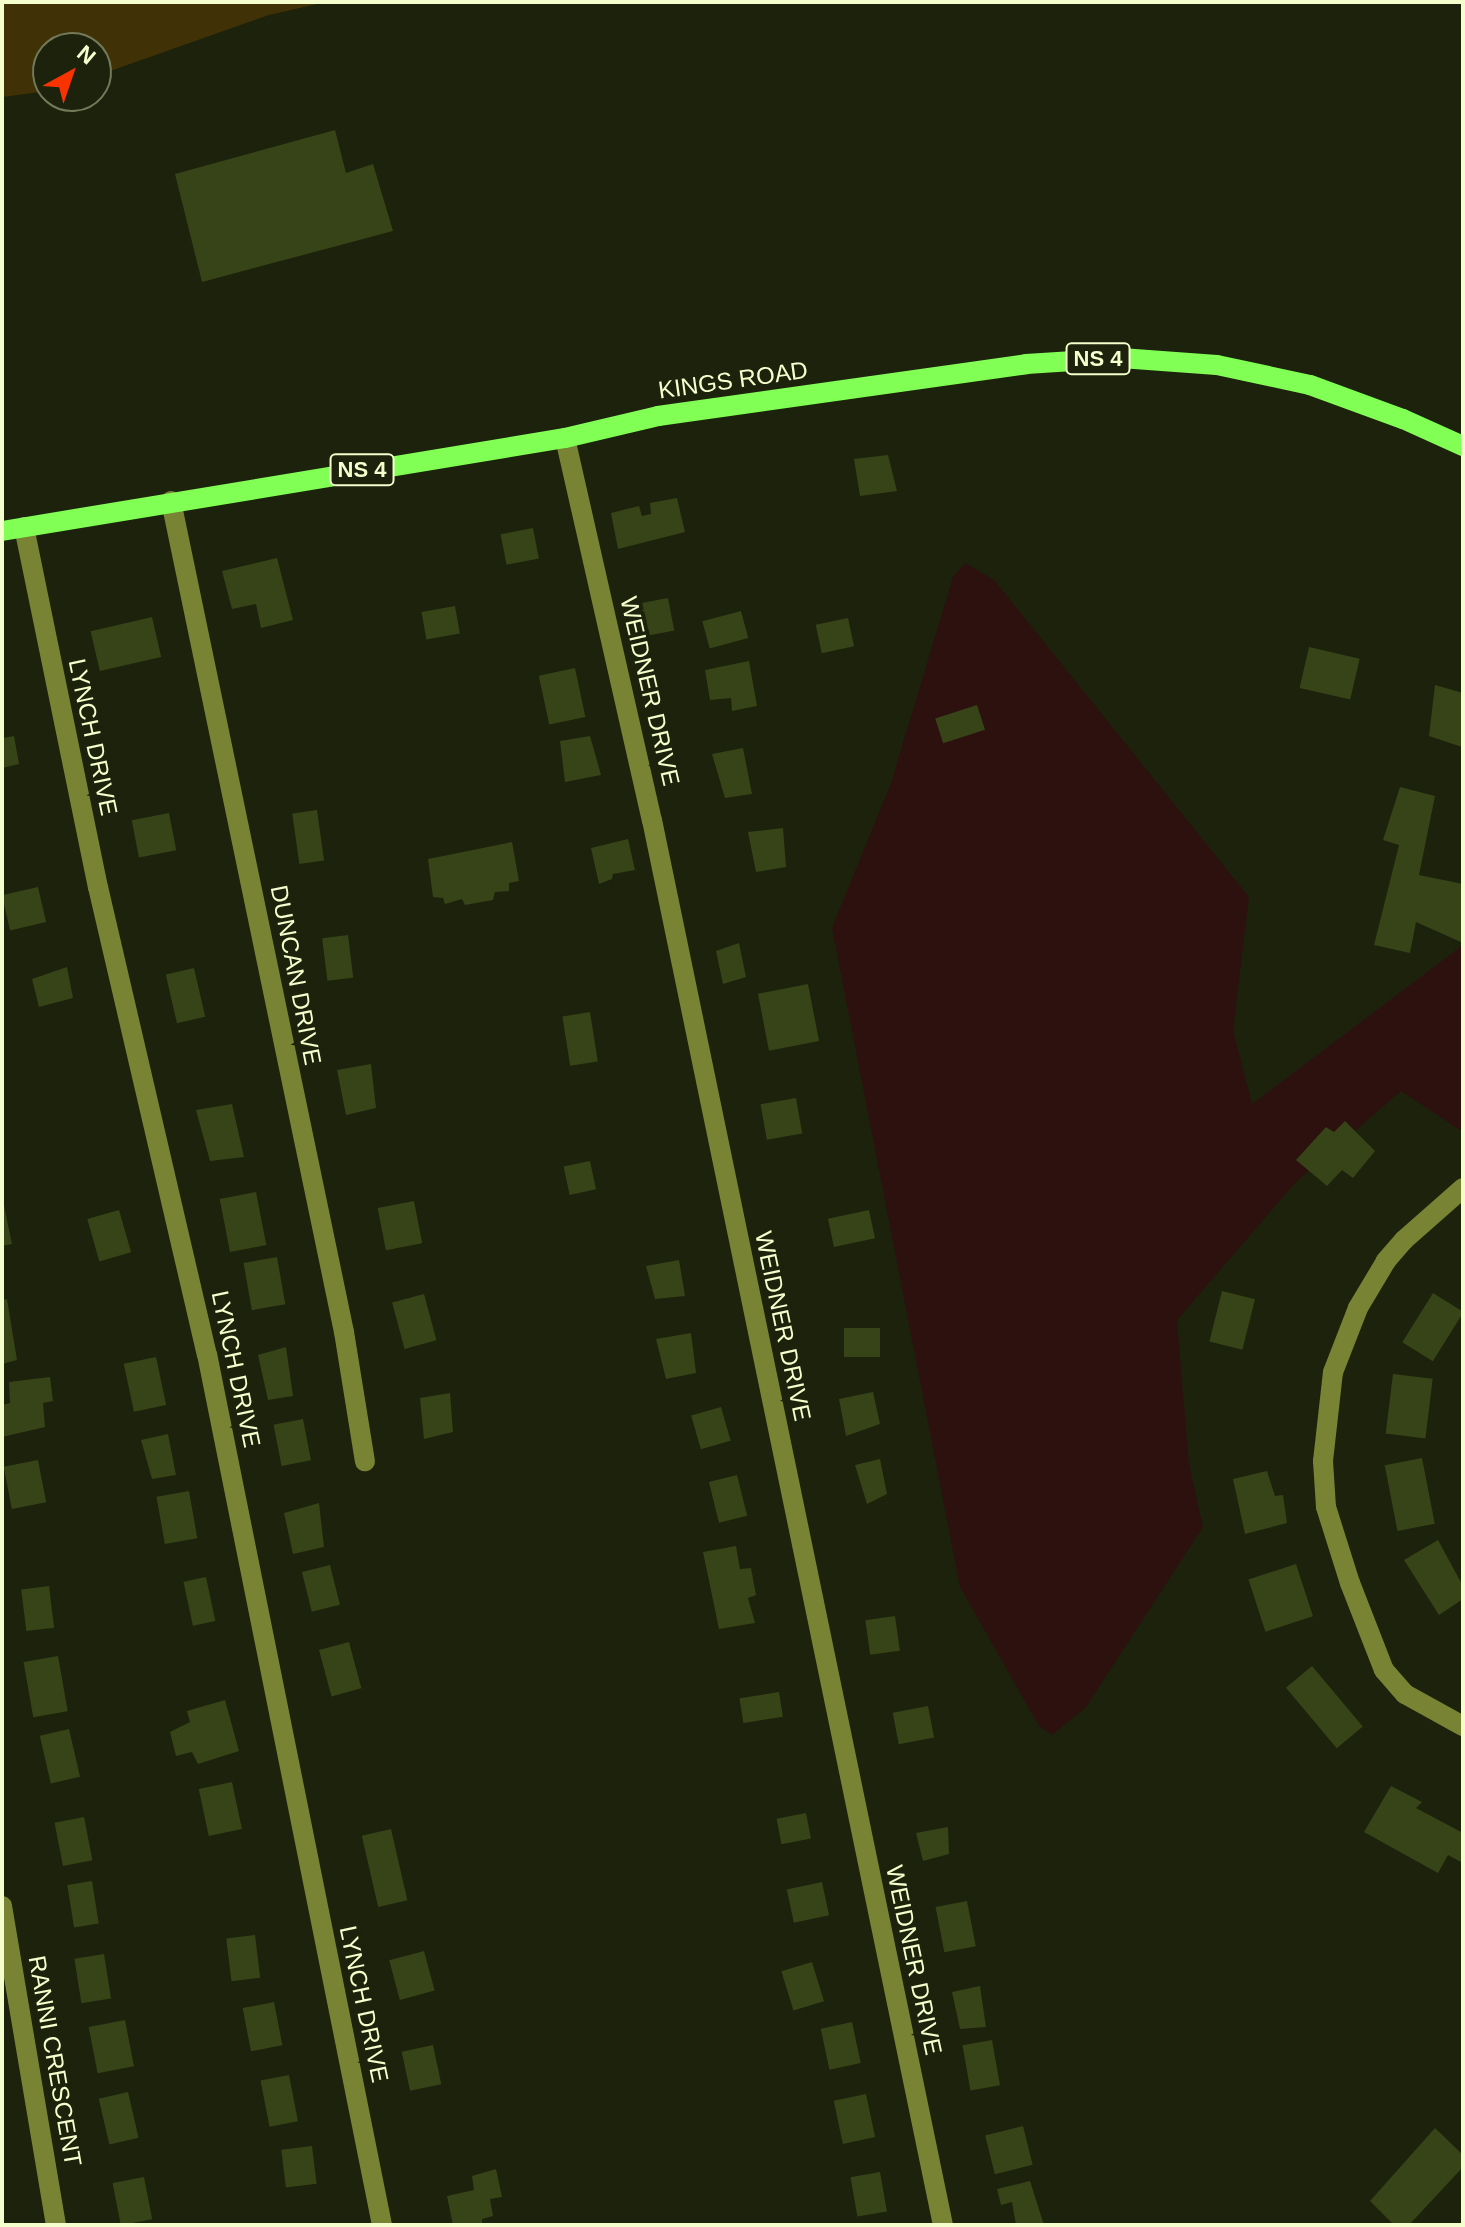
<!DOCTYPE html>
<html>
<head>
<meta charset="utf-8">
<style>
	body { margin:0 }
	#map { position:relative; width:1465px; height:2227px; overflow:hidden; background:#1c220c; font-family:Helvetica,sans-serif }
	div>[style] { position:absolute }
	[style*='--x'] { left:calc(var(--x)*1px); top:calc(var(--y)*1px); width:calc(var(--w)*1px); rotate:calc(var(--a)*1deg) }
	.green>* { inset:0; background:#2c110f }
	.water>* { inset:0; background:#413106 }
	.building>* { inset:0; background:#364417; transform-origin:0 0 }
	.minor>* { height:20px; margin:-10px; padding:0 10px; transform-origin:10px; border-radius:10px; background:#788434 }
	.major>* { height:20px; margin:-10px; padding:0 10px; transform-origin:10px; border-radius:10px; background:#82ff54 }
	span { translate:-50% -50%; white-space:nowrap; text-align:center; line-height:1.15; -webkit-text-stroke:8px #1c220c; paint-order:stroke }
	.shield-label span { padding:2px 6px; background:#1c220c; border:2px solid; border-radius:6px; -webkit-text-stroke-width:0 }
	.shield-label { font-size:22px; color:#f4ffcd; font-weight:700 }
	.street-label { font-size:24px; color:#f4ffcd }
	.frame { position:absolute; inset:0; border:4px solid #f4ffcd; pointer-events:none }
	.north { position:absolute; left:32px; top:32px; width:80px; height:80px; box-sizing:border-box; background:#1c220c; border:2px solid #727a59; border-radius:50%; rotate:40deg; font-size:22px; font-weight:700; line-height:32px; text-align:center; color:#f4ffcd }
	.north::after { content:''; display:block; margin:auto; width:28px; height:36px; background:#f83300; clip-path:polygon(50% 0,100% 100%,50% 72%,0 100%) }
</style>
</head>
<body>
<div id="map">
	<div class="green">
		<div style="clip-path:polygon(965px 563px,994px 580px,1249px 897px,1233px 1030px,1252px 1104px,1463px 945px,1463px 1126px,1460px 1130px,1401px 1091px,1295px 1183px,1177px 1320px,1189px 1464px,1203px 1527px,1086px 1707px,1052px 1735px,1039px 1726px,960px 1587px,832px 928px,891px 783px,953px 577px)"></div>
	</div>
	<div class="water">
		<div style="clip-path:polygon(2px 2px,326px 2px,269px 15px,96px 76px,96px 48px,48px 48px,48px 91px,2px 97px)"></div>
	</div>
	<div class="building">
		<div style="clip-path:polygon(335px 130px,346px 173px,373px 164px,393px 231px,202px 282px,175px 174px)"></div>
		<div style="clip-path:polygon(888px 455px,897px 491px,860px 496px,854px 459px)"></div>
		<div style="clip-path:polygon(677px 498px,685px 532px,618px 549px,611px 513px,639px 506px,642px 516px,651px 514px,650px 503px)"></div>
		<div style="left:533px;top:528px;width:31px;height:33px;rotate:79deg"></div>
		<div style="clip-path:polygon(277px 558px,293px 620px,261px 628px,256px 604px,232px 609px,222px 571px)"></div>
		<div style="left:668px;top:598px;width:33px;height:28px;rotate:79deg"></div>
		<div style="left:455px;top:606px;width:28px;height:34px;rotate:80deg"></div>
		<div style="left:741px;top:611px;width:28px;height:40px;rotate:75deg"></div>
		<div style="left:152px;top:617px;width:41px;height:63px;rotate:77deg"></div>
		<div style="left:848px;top:618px;width:29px;height:33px;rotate:78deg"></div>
		<div style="left:1309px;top:647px;width:52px;height:42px;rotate:13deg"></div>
		<div style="clip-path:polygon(749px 661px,757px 706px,732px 711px,731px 698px,710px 700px,705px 670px)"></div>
		<div style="left:575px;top:668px;width:50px;height:37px;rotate:78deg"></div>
		<div style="clip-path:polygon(1435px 685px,1463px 693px,1462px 747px,1429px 736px)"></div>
		<div style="left:977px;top:705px;width:26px;height:44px;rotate:72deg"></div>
		<div style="clip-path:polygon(14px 736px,19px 764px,2px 768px,2px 738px)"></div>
		<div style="clip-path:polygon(590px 736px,601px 775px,565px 782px,560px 741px)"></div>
		<div style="clip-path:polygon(743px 748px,752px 794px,725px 798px,712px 754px)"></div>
		<div style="clip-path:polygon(1400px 787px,1435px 796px,1419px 875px,1463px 884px,1463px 943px,1416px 922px,1410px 953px,1374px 945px,1399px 845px,1383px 840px)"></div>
		<div style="left:317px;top:810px;width:51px;height:25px;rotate:82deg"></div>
		<div style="left:169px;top:813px;width:38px;height:38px;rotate:79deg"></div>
		<div style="clip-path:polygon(783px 828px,786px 867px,756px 872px,748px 832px)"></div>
		<div style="clip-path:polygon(628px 839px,635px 870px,613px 874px,612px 879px,599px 884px,591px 848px)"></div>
		<div style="clip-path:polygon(512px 842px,519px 881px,509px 883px,509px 891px,495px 892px,493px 900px,465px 905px,462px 899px,445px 904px,443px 898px,433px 897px,428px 859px)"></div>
		<div style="left:38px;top:887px;width:36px;height:37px;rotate:77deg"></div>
		<div style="left:348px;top:935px;width:43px;height:26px;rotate:83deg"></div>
		<div style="clip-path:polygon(739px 943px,746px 977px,723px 984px,716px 951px)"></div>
		<div style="clip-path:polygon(67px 967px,73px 998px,39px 1007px,32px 979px)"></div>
		<div style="left:194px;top:968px;width:50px;height:29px;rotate:77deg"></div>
		<div style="left:808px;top:984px;width:58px;height:51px;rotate:79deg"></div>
		<div style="left:590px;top:1012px;width:50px;height:28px;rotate:81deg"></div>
		<div style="clip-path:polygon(371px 1064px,376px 1108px,346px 1115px,337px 1070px)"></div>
		<div style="left:796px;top:1098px;width:36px;height:36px;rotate:80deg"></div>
		<div style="clip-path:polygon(232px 1104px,244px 1157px,210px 1161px,196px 1110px)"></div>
		<div style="clip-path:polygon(1345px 1121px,1375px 1151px,1353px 1178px,1342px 1170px,1327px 1186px,1296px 1160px,1326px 1127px,1334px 1132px)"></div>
		<div style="left:590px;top:1161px;width:29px;height:27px;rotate:78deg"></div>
		<div style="left:256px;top:1192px;width:54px;height:37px;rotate:79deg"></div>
		<div style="clip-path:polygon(2px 1196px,12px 1244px,2px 1246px)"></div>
		<div style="left:414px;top:1201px;width:43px;height:37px;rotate:79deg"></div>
		<div style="left:119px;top:1210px;width:44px;height:33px;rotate:74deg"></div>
		<div style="left:869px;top:1210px;width:29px;height:42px;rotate:78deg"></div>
		<div style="left:277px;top:1257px;width:48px;height:34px;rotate:80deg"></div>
		<div style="clip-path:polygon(679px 1260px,685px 1296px,655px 1299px,646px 1266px)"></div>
		<div style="left:1222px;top:1291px;width:34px;height:52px;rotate:14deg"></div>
		<div style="left:1433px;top:1293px;width:36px;height:58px;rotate:32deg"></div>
		<div style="left:424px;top:1294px;width:48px;height:33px;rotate:75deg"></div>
		<div style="clip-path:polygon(7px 1299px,17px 1360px,2px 1364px,2px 1300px)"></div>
		<div style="left:844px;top:1328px;width:36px;height:29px"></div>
		<div style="clip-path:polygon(691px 1333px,696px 1373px,666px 1379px,656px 1339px)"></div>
		<div style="clip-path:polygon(286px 1347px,293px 1396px,268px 1400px,258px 1355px)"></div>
		<div style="left:156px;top:1357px;width:49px;height:33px;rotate:78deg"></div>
		<div style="left:1393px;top:1374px;width:40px;height:60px;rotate:7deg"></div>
		<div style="clip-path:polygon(50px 1377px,53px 1401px,43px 1403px,45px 1427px,2px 1437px,2px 1405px,10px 1403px,9px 1382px)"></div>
		<div style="clip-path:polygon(873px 1392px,880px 1424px,846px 1436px,839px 1399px)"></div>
		<div style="clip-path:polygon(450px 1393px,453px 1432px,424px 1439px,420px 1398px)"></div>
		<div style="left:721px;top:1407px;width:35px;height:31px;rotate:74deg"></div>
		<div style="left:303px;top:1419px;width:42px;height:30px;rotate:79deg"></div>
		<div style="clip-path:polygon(168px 1434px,176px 1475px,152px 1479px,141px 1440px)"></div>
		<div style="left:1422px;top:1458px;width:67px;height:38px;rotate:79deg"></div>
		<div style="clip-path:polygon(880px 1459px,887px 1494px,867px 1504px,855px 1465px)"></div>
		<div style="left:38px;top:1460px;width:43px;height:35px;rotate:79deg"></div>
		<div style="clip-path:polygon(1267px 1471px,1275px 1496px,1283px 1495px,1287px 1523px,1245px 1534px,1233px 1479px)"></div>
		<div style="left:737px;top:1475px;width:42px;height:29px;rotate:76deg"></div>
		<div style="left:189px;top:1491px;width:48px;height:33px;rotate:80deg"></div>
		<div style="clip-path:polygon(319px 1503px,324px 1547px,293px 1554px,284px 1513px)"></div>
		<div style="clip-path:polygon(1438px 1540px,1463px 1586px,1463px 1599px,1439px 1615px,1404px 1560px)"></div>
		<div style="clip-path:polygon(736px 1546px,740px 1569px,751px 1568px,756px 1595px,748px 1598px,755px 1623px,719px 1629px,703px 1552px)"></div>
		<div style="left:1296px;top:1564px;width:55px;height:50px;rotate:72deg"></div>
		<div style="left:330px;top:1565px;width:41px;height:29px;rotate:76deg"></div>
		<div style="left:206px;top:1577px;width:45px;height:23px;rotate:78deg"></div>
		<div style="left:49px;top:1586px;width:42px;height:28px;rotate:83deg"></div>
		<div style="left:895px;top:1616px;width:35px;height:30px;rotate:82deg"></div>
		<div style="left:349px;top:1642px;width:48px;height:31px;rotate:75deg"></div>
		<div style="left:58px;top:1656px;width:56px;height:35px;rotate:80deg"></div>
		<div style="left:1312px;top:1666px;width:79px;height:34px;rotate:50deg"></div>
		<div style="left:779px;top:1692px;width:25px;height:40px;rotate:81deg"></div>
		<div style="clip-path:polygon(225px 1700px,239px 1751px,198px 1764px,192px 1752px,176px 1756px,170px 1732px,190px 1722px,187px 1711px)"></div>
		<div style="left:928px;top:1706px;width:32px;height:36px;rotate:79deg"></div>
		<div style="left:69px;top:1729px;width:49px;height:30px;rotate:77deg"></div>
		<div style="left:232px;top:1782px;width:48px;height:34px;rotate:78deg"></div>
		<div style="clip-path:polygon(1391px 1786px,1422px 1802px,1416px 1808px,1463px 1833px,1463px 1863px,1448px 1855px,1438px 1873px,1364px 1832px)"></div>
		<div style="left:806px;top:1813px;width:26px;height:30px;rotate:79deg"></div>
		<div style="left:84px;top:1817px;width:44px;height:30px;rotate:79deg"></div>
		<div style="clip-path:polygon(948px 1827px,949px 1854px,923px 1861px,916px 1833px)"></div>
		<div style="left:391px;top:1829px;width:73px;height:30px;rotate:77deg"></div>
		<div style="left:92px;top:1881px;width:43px;height:25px;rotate:81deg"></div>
		<div style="left:822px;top:1882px;width:34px;height:36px;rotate:78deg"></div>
		<div style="left:967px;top:1901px;width:46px;height:32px;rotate:79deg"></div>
		<div style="left:255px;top:1935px;width:43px;height:29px;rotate:83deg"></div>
		<div style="left:424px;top:1951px;width:41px;height:36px;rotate:75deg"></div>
		<div style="left:104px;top:1954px;width:45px;height:30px;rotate:81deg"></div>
		<div style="left:812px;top:1962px;width:41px;height:32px;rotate:73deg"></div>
		<div style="clip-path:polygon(980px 1986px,986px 2027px,960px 2029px,952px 1992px)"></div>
		<div style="left:274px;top:2002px;width:44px;height:32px;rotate:79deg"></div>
		<div style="left:125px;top:2020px;width:47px;height:37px;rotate:79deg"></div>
		<div style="left:852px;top:2022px;width:42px;height:32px;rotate:78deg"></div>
		<div style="left:992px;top:2040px;width:46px;height:30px;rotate:80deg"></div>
		<div style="left:433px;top:2045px;width:40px;height:32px;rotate:78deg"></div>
		<div style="left:289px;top:2075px;width:47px;height:29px;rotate:79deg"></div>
		<div style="left:128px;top:2092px;width:47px;height:30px;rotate:77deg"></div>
		<div style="left:866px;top:2094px;width:44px;height:33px;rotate:78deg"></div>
		<div style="left:1023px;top:2126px;width:40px;height:39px;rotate:76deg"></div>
		<div style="clip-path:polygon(1435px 2128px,1463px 2155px,1463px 2167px,1409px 2225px,1394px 2225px,1370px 2201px)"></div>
		<div style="left:312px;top:2146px;width:38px;height:31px;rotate:83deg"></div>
		<div style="clip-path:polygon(496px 2169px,502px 2197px,490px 2199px,493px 2216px,482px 2219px,482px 2225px,453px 2225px,447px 2196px,474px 2190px,472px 2176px)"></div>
		<div style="left:880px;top:2172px;width:40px;height:30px;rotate:80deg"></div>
		<div style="left:144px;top:2177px;width:43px;height:32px;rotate:79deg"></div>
		<div style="clip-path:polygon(1030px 2181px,1044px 2225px,1016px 2225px,1012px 2202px,1001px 2205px,997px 2189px)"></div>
	</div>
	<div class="minor">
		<div style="--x:565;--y:438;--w:392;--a:77.2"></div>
		<div style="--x:652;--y:820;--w:1435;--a:78.3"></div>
		<div style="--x:171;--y:501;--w:849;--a:78.24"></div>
		<div style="--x:344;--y:1332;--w:131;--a:80.8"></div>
		<div style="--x:24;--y:527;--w:368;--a:78.4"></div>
		<div style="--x:98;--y:887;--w:480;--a:76.9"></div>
		<div style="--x:207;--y:1354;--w:888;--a:78.64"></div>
		<div style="--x:1463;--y:1188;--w:79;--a:138.6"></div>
		<div style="--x:1404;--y:1240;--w:28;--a:131"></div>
		<div style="--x:1386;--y:1261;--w:55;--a:120.8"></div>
		<div style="--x:1358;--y:1308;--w:69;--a:111.3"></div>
		<div style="--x:1333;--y:1372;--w:90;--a:96.4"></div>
		<div style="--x:1323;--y:1461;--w:46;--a:86.3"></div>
		<div style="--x:1326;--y:1507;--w:80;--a:72.5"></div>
		<div style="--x:1350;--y:1583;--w:93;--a:68.7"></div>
		<div style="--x:1384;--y:1670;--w:32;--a:49"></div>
		<div style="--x:1405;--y:1694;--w:66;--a:28.9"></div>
		<div style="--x:2;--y:1906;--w:324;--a:80.4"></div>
	</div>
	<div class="major">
		<div style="--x:2;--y:531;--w:571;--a:-9.38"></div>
		<div style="--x:565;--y:438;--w:96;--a:-13.3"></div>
		<div style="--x:658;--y:416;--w:372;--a:-8"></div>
		<div style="--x:1026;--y:364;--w:95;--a:-3.6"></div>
		<div style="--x:1121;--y:358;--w:96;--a:4.2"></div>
		<div style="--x:1217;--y:365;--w:95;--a:12.1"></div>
		<div style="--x:1310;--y:385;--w:99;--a:20.1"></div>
		<div style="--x:1403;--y:419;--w:66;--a:24.2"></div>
	</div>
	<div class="shield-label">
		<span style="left:1098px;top:359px">NS 4</span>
		<span style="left:362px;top:470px">NS 4</span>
	</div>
	<div class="street-label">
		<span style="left:733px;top:380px;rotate:-8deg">KINGS ROAD</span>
		<span style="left:650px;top:691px;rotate:77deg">WEIDNER DRIVE</span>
		<span style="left:93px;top:737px;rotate:78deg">LYNCH DRIVE</span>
		<span style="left:296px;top:975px;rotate:79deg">DUNCAN DRIVE</span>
		<span style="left:783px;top:1326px;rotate:78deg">WEIDNER DRIVE</span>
		<span style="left:236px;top:1369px;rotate:78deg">LYNCH DRIVE</span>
		<span style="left:914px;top:1960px;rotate:78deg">WEIDNER DRIVE</span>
		<span style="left:364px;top:2004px;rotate:78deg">LYNCH DRIVE</span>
		<span style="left:55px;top:2061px;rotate:80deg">RANNI CRESCENT</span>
	</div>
	<div class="frame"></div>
	<div class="north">N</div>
</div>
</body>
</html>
